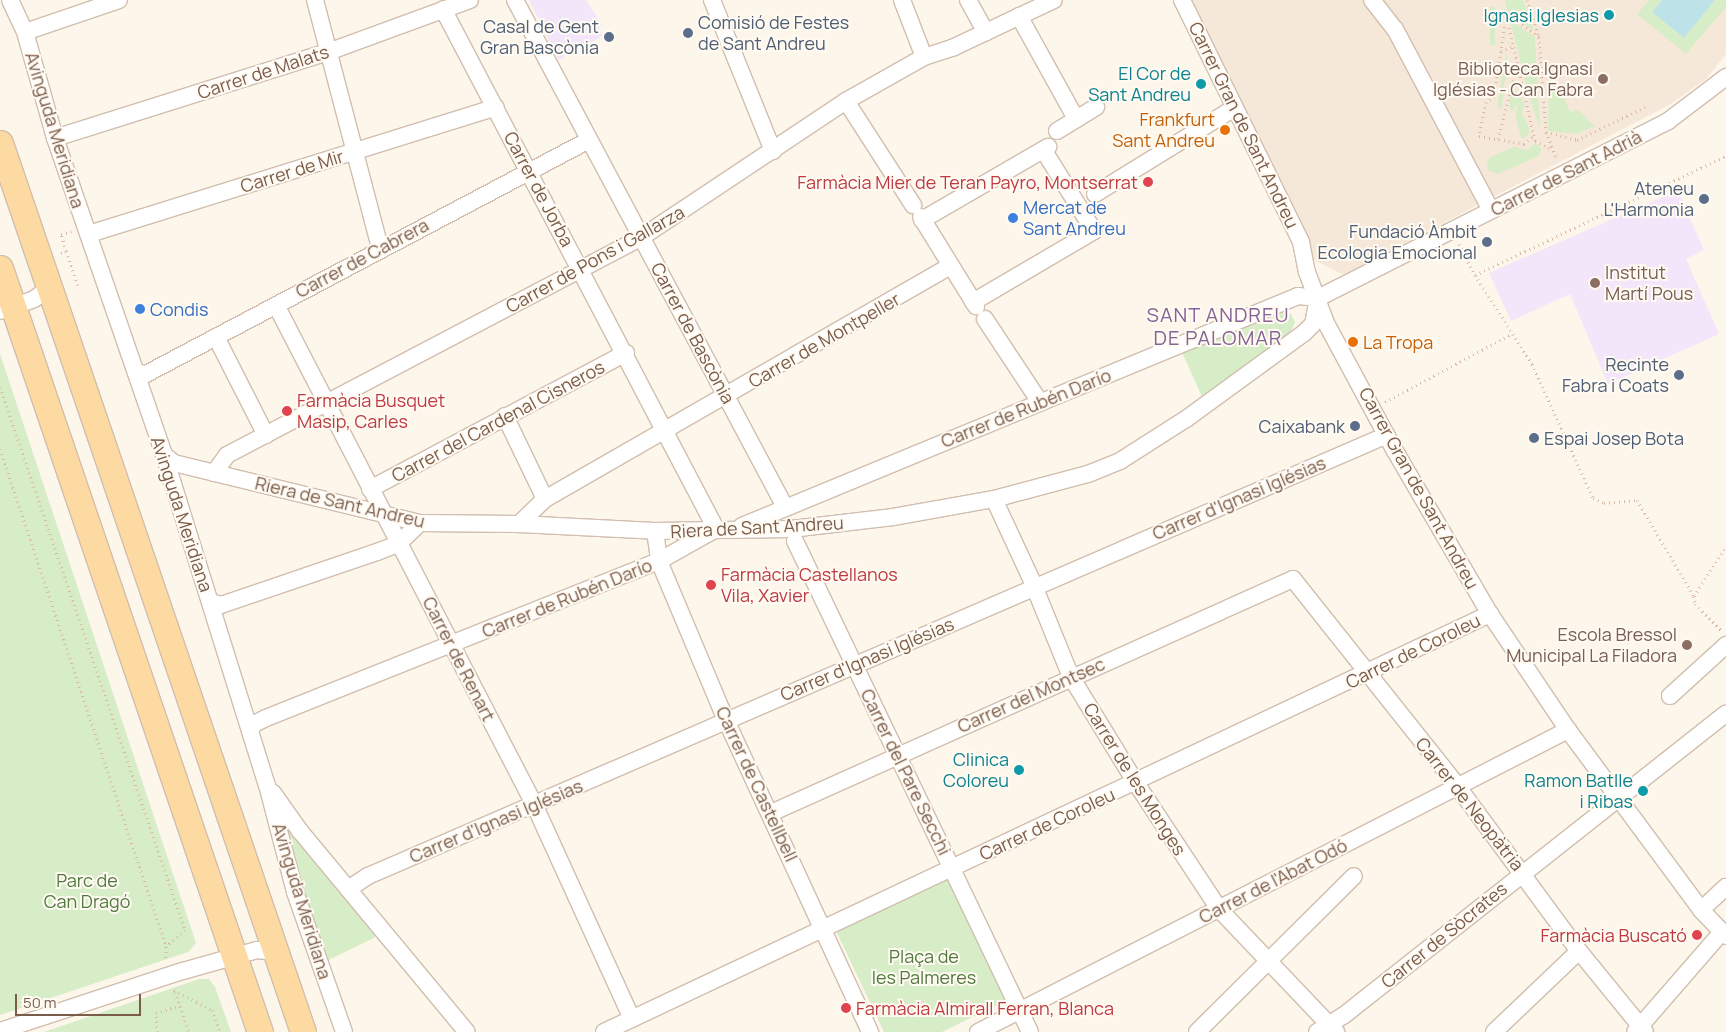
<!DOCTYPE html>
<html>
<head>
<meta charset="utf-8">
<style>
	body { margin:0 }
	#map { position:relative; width:1726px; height:1032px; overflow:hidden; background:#fdf6ea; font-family:Manrope,sans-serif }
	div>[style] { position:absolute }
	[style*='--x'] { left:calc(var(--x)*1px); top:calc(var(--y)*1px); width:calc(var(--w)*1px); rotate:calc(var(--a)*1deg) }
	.residential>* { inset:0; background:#f6e8d8 }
	.education>* { inset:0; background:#f3e6fa }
	.green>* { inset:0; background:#d7edc7; transform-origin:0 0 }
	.water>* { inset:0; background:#bde3e9 }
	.path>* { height:3px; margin-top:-1.5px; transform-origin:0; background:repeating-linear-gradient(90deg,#dab8a3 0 1px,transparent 0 5px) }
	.roads { filter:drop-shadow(1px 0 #d1beae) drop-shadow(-1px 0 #d1beae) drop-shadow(0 1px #d1beae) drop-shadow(0 -1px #d1beae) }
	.street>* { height:16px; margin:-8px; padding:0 8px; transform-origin:8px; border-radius:8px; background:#fff }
	.primary>* { height:25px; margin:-12.5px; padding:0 12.5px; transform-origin:12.5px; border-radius:12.5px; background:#fddaa1 }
	.dots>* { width:14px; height:14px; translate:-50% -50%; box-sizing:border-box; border:2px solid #fffaf2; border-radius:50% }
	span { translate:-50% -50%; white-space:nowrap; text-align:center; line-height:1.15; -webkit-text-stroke:4px #fffaf2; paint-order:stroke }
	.culture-label { font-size:18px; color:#0d838f }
	.right { translate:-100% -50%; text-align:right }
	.service-label { font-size:18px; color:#4e5e75 }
	.left { translate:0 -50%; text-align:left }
	.education-label { font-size:18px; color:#785e54 }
	.street-label { font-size:18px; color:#7a5c4b }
	.food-label { font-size:18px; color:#c56008 }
	.health-label { font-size:18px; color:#be3a42 }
	.shop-label { font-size:18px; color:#366cbe }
	.park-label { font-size:18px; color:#527a40 }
	.quarter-label { font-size:20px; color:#856496; letter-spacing:1px }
	.scale { position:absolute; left:15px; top:994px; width:126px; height:22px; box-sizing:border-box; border:2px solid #7a5c4b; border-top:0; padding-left:6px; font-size:15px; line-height:18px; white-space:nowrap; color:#7a5c4b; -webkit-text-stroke:4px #fffaf2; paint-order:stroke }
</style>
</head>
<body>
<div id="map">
	<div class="residential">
		<div style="clip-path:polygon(1187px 0,1726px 0,1726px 54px,1706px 79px,1669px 105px,1344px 275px,1316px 261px)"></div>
	</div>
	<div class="education">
		<div style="clip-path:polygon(529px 0,586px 0,602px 25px,599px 28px,603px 36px,559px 60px)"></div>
		<div style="clip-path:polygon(1690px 185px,1692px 190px,1680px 195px,1704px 250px,1686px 259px,1719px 334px,1608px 384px,1570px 294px,1511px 321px,1489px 273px)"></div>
	</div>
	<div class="green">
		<div style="clip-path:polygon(1505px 0,1523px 0,1534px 31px,1508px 14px)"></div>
		<div style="clip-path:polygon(1649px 0,1662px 0,1652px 12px,1684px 38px,1715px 0,1726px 0,1726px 7px,1686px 54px,1637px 14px)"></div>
		<div style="left:1490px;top:7px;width:5px;height:38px"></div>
		<div style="clip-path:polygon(1510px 20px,1535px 37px,1540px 130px,1527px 88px)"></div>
		<div style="clip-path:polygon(1506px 55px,1511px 68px,1504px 83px,1502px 108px,1497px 107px)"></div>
		<div style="clip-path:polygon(1549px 76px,1562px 92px,1570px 112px,1578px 110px,1595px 126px,1577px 134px,1548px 131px)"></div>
		<div style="clip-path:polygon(1510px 81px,1525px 104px,1521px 116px,1524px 117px,1530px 131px,1525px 138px,1521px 138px,1516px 117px,1517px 104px,1513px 110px,1510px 109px)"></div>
		<div style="clip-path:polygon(1535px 143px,1542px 149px,1538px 156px,1498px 174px,1489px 171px,1487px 163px,1490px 157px,1514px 147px,1528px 150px)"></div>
		<div style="clip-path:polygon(1281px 312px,1291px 314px,1295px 322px,1291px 331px,1203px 399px,1182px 352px)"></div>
		<div style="clip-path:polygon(0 354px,196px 943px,188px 952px,0 1015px)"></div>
		<div style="clip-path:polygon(267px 785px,384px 930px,372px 939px,320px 964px)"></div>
		<div style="clip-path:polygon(951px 873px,1009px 999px,942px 1032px,884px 1032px,837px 933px,839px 927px)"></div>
		<div style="clip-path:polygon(199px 979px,209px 979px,215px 987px,231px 1032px,44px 1032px)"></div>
	</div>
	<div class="water">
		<div style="clip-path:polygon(1662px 0,1715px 0,1684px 38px,1652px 12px)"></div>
	</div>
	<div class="path">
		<div style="--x:1527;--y:0;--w:39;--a:72"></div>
		<div style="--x:1539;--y:37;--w:95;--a:85.8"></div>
		<div style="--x:1546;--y:132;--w:27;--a:68"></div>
		<div style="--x:1506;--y:17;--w:80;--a:98.6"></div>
		<div style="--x:1494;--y:96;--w:10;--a:143"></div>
		<div style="--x:1486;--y:102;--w:35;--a:102"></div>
		<div style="--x:1479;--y:136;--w:46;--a:10.1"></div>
		<div style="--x:1524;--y:144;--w:13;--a:-39"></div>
		<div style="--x:1539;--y:37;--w:41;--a:-144"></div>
		<div style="--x:1506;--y:13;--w:131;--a:77.2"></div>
		<div style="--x:1535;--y:141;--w:19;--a:25"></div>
		<div style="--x:1501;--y:51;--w:14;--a:-21"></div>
		<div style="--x:1546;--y:132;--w:32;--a:14"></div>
		<div style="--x:1577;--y:140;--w:76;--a:-25.9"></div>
		<div style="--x:1498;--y:139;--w:76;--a:-75.6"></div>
		<div style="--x:1459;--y:244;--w:35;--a:63"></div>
		<div style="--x:1475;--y:275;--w:106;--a:57.4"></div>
		<div style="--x:1532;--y:364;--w:147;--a:65.5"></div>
		<div style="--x:1593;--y:498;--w:12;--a:24"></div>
		<div style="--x:1604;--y:503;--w:33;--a:-5"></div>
		<div style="--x:1637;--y:500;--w:112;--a:59.3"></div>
		<div style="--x:1694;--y:596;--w:59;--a:-57.4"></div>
		<div style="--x:66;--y:251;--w:18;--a:-106"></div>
		<div style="--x:61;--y:234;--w:11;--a:-15"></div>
		<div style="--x:61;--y:253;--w:5;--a:-22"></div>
		<div style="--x:66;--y:251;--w:39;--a:71"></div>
		<div style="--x:1475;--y:275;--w:278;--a:-25.4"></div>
		<div style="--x:0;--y:387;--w:574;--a:71.19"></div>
		<div style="--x:185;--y:930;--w:25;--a:140"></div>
		<div style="--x:166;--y:946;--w:12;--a:90"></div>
		<div style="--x:1385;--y:402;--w:145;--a:-28.3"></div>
		<div style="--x:0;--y:449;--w:524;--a:71.53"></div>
		<div style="--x:1694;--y:596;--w:8;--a:83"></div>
		<div style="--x:1695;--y:604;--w:38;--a:45"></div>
		<div style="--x:174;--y:990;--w:43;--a:27.8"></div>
		<div style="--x:212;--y:1010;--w:23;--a:70"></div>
		<div style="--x:175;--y:992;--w:42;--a:70.7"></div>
		<div style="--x:157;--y:1032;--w:19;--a:-93"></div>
		<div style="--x:156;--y:1013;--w:25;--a:-18"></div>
	</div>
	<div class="roads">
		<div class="street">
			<div style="--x:10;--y:0;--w:35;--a:65"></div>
			<div style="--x:25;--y:32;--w:110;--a:74.2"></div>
			<div style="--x:55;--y:138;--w:335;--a:71"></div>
			<div style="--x:164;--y:455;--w:346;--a:72.7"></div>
			<div style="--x:267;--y:785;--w:111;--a:75.3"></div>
			<div style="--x:295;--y:892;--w:148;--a:70.7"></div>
			<div style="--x:315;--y:0;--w:256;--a:75.3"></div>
			<div style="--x:515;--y:0;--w:574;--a:61.96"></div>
			<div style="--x:712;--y:0;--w:163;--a:68"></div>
			<div style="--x:902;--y:0;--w:61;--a:68.9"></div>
			<div style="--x:968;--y:0;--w:37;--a:61"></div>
			<div style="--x:1182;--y:0;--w:270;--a:63.8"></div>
			<div style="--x:1301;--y:242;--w:31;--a:79"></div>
			<div style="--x:1307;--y:272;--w:54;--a:69.6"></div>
			<div style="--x:1326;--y:323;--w:145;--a:61.7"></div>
			<div style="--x:1395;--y:451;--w:189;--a:59.8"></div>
			<div style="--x:1490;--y:614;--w:140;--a:56.1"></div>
			<div style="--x:1568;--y:730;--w:224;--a:53.5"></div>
			<div style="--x:1701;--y:910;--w:36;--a:46"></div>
			<div style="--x:1372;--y:0;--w:37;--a:52"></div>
			<div style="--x:1395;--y:29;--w:205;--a:62.1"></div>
			<div style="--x:1019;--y:16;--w:118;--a:61"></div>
			<div style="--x:25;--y:32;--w:99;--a:-18.8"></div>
			<div style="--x:846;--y:101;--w:124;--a:57.2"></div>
			<div style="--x:1057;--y:131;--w:46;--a:-31.6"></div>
			<div style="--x:55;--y:138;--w:286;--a:-17.5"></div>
			<div style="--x:328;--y:52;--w:151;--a:-20.1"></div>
			<div style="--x:1095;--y:194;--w:163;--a:-31.7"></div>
			<div style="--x:921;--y:217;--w:105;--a:58.3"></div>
			<div style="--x:922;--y:220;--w:146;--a:-30.1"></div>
			<div style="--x:89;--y:234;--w:426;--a:-17.3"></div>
			<div style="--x:973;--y:302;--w:140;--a:-30.4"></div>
			<div style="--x:1094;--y:231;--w:94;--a:-122"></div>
			<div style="--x:276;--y:305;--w:562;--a:62.66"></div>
			<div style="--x:534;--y:804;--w:236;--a:65.5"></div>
			<div style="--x:0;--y:311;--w:36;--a:-19"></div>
			<div style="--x:34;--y:299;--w:19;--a:-35"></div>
			<div style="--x:985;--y:319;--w:100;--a:56.5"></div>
			<div style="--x:216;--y:337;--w:110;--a:63"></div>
			<div style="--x:136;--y:372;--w:10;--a:11"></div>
			<div style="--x:146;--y:374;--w:501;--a:-27.84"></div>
			<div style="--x:505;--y:416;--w:92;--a:64.3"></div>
			<div style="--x:164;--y:455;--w:13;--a:39"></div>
			<div style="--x:174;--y:463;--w:253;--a:13.7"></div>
			<div style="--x:420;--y:523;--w:99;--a:0.6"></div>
			<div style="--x:519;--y:524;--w:136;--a:2.9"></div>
			<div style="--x:655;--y:531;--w:136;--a:-0.8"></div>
			<div style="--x:791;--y:529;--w:103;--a:-6.7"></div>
			<div style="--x:893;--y:517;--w:103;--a:-10.1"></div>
			<div style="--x:994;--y:499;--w:97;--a:-14.9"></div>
			<div style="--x:1088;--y:474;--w:35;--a:-22"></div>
			<div style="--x:1120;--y:461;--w:78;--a:-32.5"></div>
			<div style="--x:1186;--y:419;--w:146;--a:-36.1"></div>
			<div style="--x:1304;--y:333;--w:13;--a:-45"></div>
			<div style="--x:1313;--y:324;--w:26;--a:-79"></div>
			<div style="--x:214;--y:473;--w:22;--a:-54"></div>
			<div style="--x:227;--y:455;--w:469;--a:-27.7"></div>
			<div style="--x:642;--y:237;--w:245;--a:-33.7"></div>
			<div style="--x:846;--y:101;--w:90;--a:-29.4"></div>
			<div style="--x:924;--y:57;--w:32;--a:-18"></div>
			<div style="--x:954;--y:47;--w:110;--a:-25.2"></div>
			<div style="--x:370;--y:489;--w:290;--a:-28"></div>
			<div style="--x:994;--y:499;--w:90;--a:65.1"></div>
			<div style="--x:1032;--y:581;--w:104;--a:67.9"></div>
			<div style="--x:1071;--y:677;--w:124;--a:58.5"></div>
			<div style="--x:1136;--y:783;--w:151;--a:56.6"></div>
			<div style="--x:1219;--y:909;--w:170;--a:46.4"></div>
			<div style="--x:519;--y:524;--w:36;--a:-44"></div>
			<div style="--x:545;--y:499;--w:468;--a:-29.9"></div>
			<div style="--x:742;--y:526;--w:602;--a:-22.47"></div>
			<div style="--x:1298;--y:296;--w:20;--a:6"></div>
			<div style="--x:1318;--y:298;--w:392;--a:-26.8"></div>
			<div style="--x:1668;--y:121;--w:73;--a:-37.2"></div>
			<div style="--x:655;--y:531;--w:30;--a:82"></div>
			<div style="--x:659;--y:561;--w:173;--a:67.2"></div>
			<div style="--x:726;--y:720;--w:344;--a:65.2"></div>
			<div style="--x:795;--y:541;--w:544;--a:64.42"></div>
			<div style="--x:211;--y:602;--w:10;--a:17"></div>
			<div style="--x:221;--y:605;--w:165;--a:-18.8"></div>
			<div style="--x:377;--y:552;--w:22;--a:-21"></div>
			<div style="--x:398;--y:544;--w:30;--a:-44"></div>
			<div style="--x:1670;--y:696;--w:76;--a:-42.3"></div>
			<div style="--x:250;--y:730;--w:7;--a:-56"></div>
			<div style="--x:254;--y:724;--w:13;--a:-27"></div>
			<div style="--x:266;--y:718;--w:423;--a:-21.8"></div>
			<div style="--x:659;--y:561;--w:65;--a:-29.3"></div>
			<div style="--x:716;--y:529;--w:587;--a:-117.7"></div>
			<div style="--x:273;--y:793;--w:47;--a:54.6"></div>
			<div style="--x:300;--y:831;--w:261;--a:50.3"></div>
			<div style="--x:771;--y:813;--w:572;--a:-24.15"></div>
			<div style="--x:1293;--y:579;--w:260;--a:51.5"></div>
			<div style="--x:1455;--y:783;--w:209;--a:53.6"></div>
			<div style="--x:1579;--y:951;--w:104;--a:50.8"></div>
			<div style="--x:350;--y:888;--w:22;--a:-34"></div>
			<div style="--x:368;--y:876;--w:1110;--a:-23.4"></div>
			<div style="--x:1701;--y:910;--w:34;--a:-43"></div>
			<div style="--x:0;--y:1031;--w:193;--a:-18.2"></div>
			<div style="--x:183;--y:971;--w:77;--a:-15.8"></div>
			<div style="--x:257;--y:950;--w:19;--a:6"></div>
			<div style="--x:604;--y:1032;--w:980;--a:-25.26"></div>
			<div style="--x:978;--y:1032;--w:663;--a:-27.11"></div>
			<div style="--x:1197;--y:1032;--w:221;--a:-44.8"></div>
			<div style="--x:1317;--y:1032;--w:31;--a:-32"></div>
			<div style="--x:1343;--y:1016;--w:488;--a:-38.3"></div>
			<div style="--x:1494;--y:1032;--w:117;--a:-43.6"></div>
			<div style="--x:1635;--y:1032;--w:133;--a:-49"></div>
		</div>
		<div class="primary">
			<div style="--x:0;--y:143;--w:939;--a:71.18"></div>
			<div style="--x:0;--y:268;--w:807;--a:71.21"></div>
		</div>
	</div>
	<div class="dots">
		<div style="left:1609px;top:15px;background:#0f9aa8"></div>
		<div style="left:688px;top:33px;background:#5c6f8a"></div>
		<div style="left:609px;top:37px;background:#5c6f8a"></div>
		<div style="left:1603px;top:79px;background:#8d6e63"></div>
		<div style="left:1201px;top:84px;background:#0f9aa8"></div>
		<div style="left:1225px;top:130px;background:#e8710a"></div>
		<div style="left:1148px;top:182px;background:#e0444e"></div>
		<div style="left:1704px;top:199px;background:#5c6f8a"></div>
		<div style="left:1013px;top:218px;background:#3f7fe0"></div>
		<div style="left:1487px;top:242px;background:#5c6f8a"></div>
		<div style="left:1595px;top:283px;background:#8d6e63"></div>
		<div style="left:140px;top:309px;background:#3f7fe0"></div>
		<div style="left:1353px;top:342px;background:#e8710a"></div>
		<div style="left:1679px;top:375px;background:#5c6f8a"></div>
		<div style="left:287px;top:411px;background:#e0444e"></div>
		<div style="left:1355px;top:426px;background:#5c6f8a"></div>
		<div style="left:1534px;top:438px;background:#5c6f8a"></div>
		<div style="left:711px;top:585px;background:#e0444e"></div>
		<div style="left:1687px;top:645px;background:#8d6e63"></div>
		<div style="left:1019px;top:770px;background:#0f9aa8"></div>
		<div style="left:1643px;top:791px;background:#0f9aa8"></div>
		<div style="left:1697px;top:935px;background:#e0444e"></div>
		<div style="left:846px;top:1008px;background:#e0444e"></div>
	</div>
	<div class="culture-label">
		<span class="right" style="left:1599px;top:15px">Ignasi Iglesias</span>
		<span class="right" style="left:1191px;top:84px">El Cor de<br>Sant Andreu</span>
		<span class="right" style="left:1009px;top:770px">Clinica<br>Coloreu</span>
		<span class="right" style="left:1633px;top:791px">Ramon Batlle<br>i Ribas</span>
	</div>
	<div class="service-label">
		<span class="left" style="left:698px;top:33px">Comisió de Festes<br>de Sant Andreu</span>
		<span class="right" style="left:599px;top:37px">Casal de Gent<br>Gran Bascònia</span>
		<span class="right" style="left:1694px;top:199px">Ateneu<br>L'Harmonia</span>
		<span class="right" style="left:1477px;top:242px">Fundació Àmbit<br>Ecologia Emocional</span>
		<span class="right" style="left:1669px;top:375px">Recinte<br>Fabra i Coats</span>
		<span class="right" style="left:1345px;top:426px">Caixabank</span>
		<span class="left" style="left:1544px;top:438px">Espai Josep Bota</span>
	</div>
	<div class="education-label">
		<span class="right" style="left:1593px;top:79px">Biblioteca Ignasi<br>Iglésias - Can Fabra</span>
		<span class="left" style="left:1605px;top:283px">Institut<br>Martí Pous</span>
		<span class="right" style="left:1677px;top:645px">Escola Bressol<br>Municipal La Filadora</span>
	</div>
	<div class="street-label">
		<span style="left:263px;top:72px;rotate:-18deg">Carrer de Malats</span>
		<span style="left:1244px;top:125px;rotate:64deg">Carrer Gran de Sant Andreu</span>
		<span style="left:55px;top:130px;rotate:73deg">Avinguda Meridiana</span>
		<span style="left:292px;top:171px;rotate:-17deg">Carrer de Mir</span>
		<span style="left:1566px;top:173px;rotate:-27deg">Carrer de Sant Adrià</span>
		<span style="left:539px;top:189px;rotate:62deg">Carrer de Jorba</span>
		<span style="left:362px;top:258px;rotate:-28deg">Carrer de Cabrera</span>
		<span style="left:595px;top:259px;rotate:-29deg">Carrer de Pons i Gallarza</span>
		<span style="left:693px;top:333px;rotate:62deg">Carrer de Bascònia</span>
		<span style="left:824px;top:340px;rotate:-30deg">Carrer de Montpeller</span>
		<span style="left:1026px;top:408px;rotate:-22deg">Carrer de Rubén Darío</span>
		<span style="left:498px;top:421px;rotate:-28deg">Carrer del Cardenal Cisneros</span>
		<span style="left:1419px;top:488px;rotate:61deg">Carrer Gran de Sant Andreu</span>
		<span style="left:1239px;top:498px;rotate:-23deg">Carrer d'Ignasi Iglésias</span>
		<span style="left:340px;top:502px;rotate:13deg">Riera de Sant Andreu</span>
		<span style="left:182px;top:514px;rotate:72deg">Avinguda Meridiana</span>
		<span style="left:757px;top:527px;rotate:-3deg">Riera de Sant Andreu</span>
		<span style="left:567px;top:598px;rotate:-22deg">Carrer de Rubén Darío</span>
		<span style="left:1413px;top:651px;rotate:-26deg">Carrer de Coroleu</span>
		<span style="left:459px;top:659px;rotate:63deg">Carrer de Renart</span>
		<span style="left:867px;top:659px;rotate:-23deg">Carrer d'Ignasi Iglésias</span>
		<span style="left:1031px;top:695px;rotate:-24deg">Carrer del Montsec</span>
		<span style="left:906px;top:772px;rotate:64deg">Carrer del Pare Secchi</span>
		<span style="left:1135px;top:779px;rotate:58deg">Carrer de les Monges</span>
		<span style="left:757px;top:784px;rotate:65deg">Carrer de Castellbell</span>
		<span style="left:1470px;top:804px;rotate:52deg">Carrer de Neopàtria</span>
		<span style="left:496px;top:821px;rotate:-23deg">Carrer d'Ignasi Iglésias</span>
		<span style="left:1047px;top:824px;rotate:-25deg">Carrer de Coroleu</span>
		<span style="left:1273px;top:881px;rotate:-27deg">Carrer de l'Abat Odó</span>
		<span style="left:302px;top:901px;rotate:73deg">Avinguda Meridiana</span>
		<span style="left:1444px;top:935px;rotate:-39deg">Carrer de Sòcrates</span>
	</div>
	<div class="food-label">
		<span class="right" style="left:1215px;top:130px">Frankfurt<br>Sant Andreu</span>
		<span class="left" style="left:1363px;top:342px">La Tropa</span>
	</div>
	<div class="health-label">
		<span class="right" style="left:1138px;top:182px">Farmàcia Mier de Teran Payro, Montserrat</span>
		<span class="left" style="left:297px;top:411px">Farmàcia Busquet<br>Masip, Carles</span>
		<span class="left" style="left:721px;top:585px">Farmàcia Castellanos<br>Vila, Xavier</span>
		<span class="right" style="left:1687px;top:935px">Farmàcia Buscató</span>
		<span class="left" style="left:856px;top:1008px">Farmàcia Almirall Ferran, Blanca</span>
	</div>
	<div class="shop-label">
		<span class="left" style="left:1023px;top:218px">Mercat de<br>Sant Andreu</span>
		<span class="left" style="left:150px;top:309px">Condis</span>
	</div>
	<div class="park-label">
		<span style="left:87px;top:891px">Parc de<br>Can Dragó</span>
		<span style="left:924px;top:967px">Plaça de<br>les Palmeres</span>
	</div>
	<div class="quarter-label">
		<span style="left:1218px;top:326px">SANT ANDREU<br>DE PALOMAR</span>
	</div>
	<div class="scale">50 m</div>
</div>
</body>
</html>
